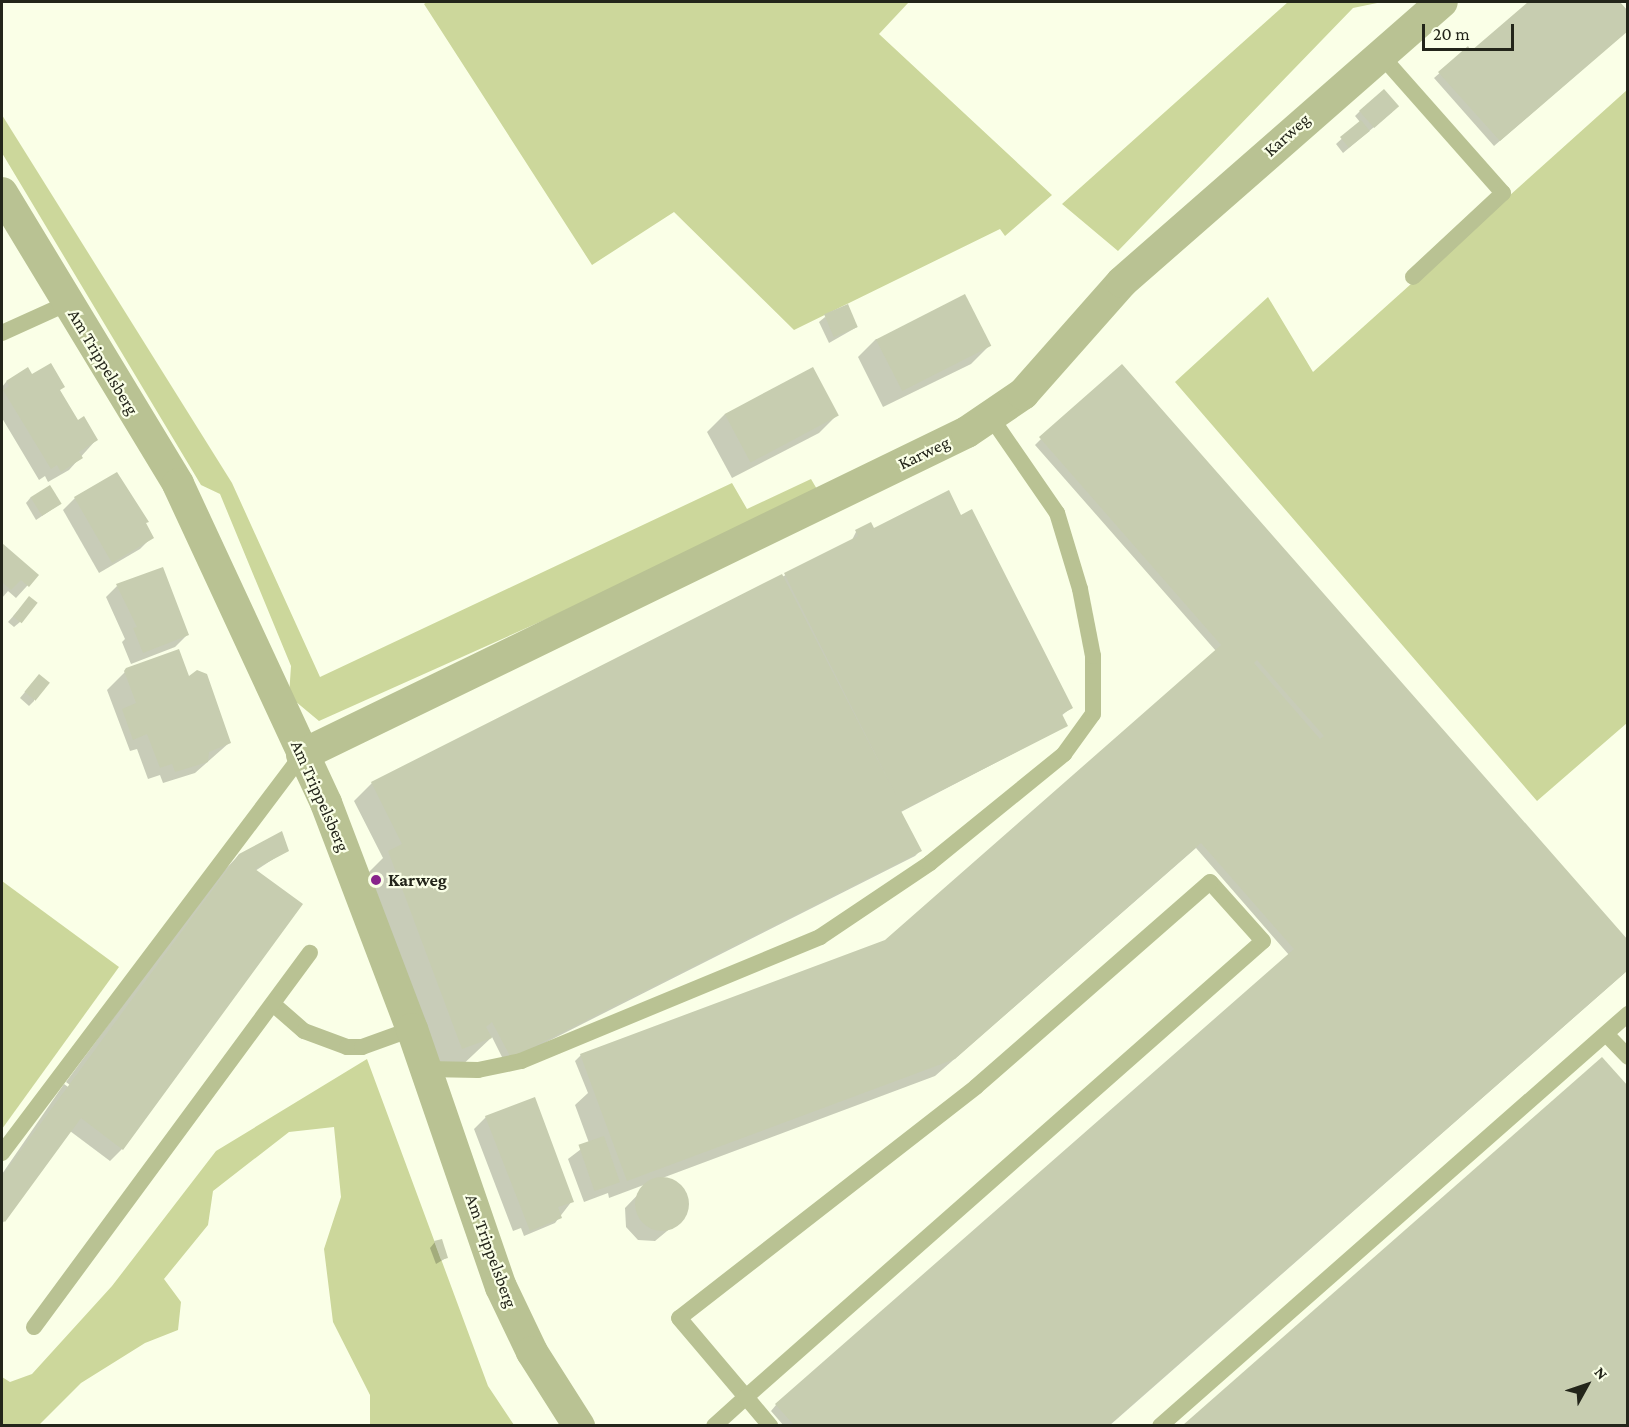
<!DOCTYPE html>
<html>
<head>
<meta charset="utf-8">
<style>
	body { margin:0 }
	#map { position:relative; width:1629px; height:1427px; overflow:hidden; background:#faffe7; font-family:"Crimson Pro",serif }
	div>[style] { position:absolute }
	[style*='--x'] { left:calc(var(--x)*1px); top:calc(var(--y)*1px); width:calc(var(--w)*1px); rotate:calc(var(--a)*1deg) }
	.green>* { inset:0; background:#ccd79b }
	.shadow>* { inset:0; background:#0003 }
	.building>* { inset:0; background:#c7cdb0; transform-origin:0 0 }
	.round { border-radius:50% }
	.service>* { height:16px; margin:-8px; padding:0 8px; transform-origin:8px; border-radius:8px; background:#b9c293 }
	.minor>* { height:32px; margin:-16px; padding:0 16px; transform-origin:16px; border-radius:16px; background:#b9c293 }
	.dots>* { width:16px; height:16px; translate:-50% -50%; box-sizing:border-box; border:3px solid #faffe7; border-radius:50% }
	span { translate:-50% -50%; white-space:nowrap; text-align:center; line-height:1.15; -webkit-text-stroke:4.5px #faffe7; paint-order:stroke }
	.street-label { font-size:18px; color:#23251a }
	.poi-label { font-size:18px; color:#23251a; font-weight:700 }
	.left { translate:0 -50%; text-align:left }
	.frame { position:absolute; inset:0; border:3px solid #23251a; pointer-events:none }
	.north { position:absolute; left:1557px; top:1355px; width:60px; height:60px; -webkit-text-stroke:4px #faffe7; paint-order:stroke; rotate:50deg; font-size:16px; font-weight:700; line-height:24px; text-align:center; color:#23251a }
	.north::after { content:''; display:block; margin:auto; width:21px; height:27px; background:#23251a; clip-path:polygon(50% 0,100% 100%,50% 72%,0 100%) }
	.scale { position:absolute; left:1422px; top:24px; width:92px; height:27px; box-sizing:border-box; border:3px solid #23251a; border-top:0; padding-left:8px; font-size:18px; line-height:21px; white-space:nowrap; color:#23251a; -webkit-text-stroke:4px #faffe7; paint-order:stroke }
</style>
</head>
<body>
<div id="map">
	<div class="green">
		<div style="clip-path:polygon(427px 2px,909px 2px,879px 34px,1052px 195px,1005px 236px,1000px 229px,794px 330px,674px 212px,592px 265px,424px 4px)"></div>
		<div style="clip-path:polygon(1288px 2px,1382px 2px,1353px 8px,1118px 251px,1062px 204px)"></div>
		<div style="clip-path:polygon(1627px 90px,1627px 723px,1537px 801px,1175px 382px,1268px 297px,1313px 372px)"></div>
		<div style="clip-path:polygon(2px 115px,232px 483px,320px 677px,732px 483px,747px 509px,811px 479px,821px 496px,319px 721px,289px 696px,291px 666px,220px 494px,201px 485px,2px 153px)"></div>
		<div style="clip-path:polygon(2px 881px,119px 967px,2px 1129px)"></div>
		<div style="clip-path:polygon(367px 1059px,488px 1386px,514px 1425px,370px 1425px,370px 1395px,333px 1322px,324px 1249px,341px 1197px,334px 1127px,289px 1132px,213px 1191px,208px 1225px,164px 1279px,181px 1302px,178px 1330px,145px 1343px,81px 1383px,39px 1425px,2px 1425px,2px 1377px,10px 1382px,32px 1374px,112px 1286px,216px 1151px)"></div>
	</div>
	<div class="shadow">
		<div style="clip-path:polygon(1531px 2px,1616px 2px,1628px 15px,1628px 30px,1494px 146px,1434px 78px,1468px 48px,1465px 59px)"></div>
		<div style="clip-path:polygon(1360px 111px,1392px 112px,1343px 153px,1336px 144px,1360px 122px,1355px 116px)"></div>
		<div style="clip-path:polygon(825px 317px,857px 327px,829px 343px,819px 322px)"></div>
		<div style="clip-path:polygon(876px 339px,989px 346px,971px 364px,883px 407px,858px 357px)"></div>
		<div style="clip-path:polygon(32px 376px,59px 391px,77px 422px,96px 440px,69px 470px,48px 482px,45px 476px,39px 480px,2px 418px,2px 387px,6px 382px)"></div>
		<div style="clip-path:polygon(725px 414px,837px 415px,819px 433px,732px 478px,707px 432px)"></div>
		<div style="clip-path:polygon(1053px 427px,1628px 970px,1109px 1426px,784px 1426px,771px 1411px,776px 1405px,1289px 955px,1196px 848px,935px 1076px,657px 1180px,673px 1181px,686px 1196px,684px 1217px,655px 1241px,638px 1240px,626px 1227px,625px 1208px,649px 1183px,609px 1198px,608px 1193px,584px 1202px,568px 1159px,589px 1143px,575px 1105px,588px 1093px,575px 1061px,581px 1055px,886px 941px,1216px 651px,1035px 445px)"></div>
		<div style="clip-path:polygon(31px 497px,60px 504px,36px 520px,26px 503px)"></div>
		<div style="clip-path:polygon(75px 498px,144px 524px,152px 537px,140px 549px,99px 573px,63px 510px)"></div>
		<div style="clip-path:polygon(874px 530px,1071px 708px,1061px 716px,1066px 726px,901px 812px,920px 851px,915px 856px,505px 1063px,492px 1037px,456px 1071px,428px 1082px,355px 886px,383px 858px,354px 801px,372px 783px,782px 577px,852px 540px,856px 532px)"></div>
		<div style="clip-path:polygon(2px 545px,37px 575px,16px 598px,8px 591px,2px 598px)"></div>
		<div style="clip-path:polygon(117px 586px,187px 635px,175px 647px,131px 664px,122px 642px,125px 639px,106px 597px)"></div>
		<div style="clip-path:polygon(24px 604px,20px 622px,14px 627px,8px 622px)"></div>
		<div style="clip-path:polygon(125px 672px,188px 678px,229px 743px,195px 773px,163px 783px,160px 775px,148px 779px,137px 749px,130px 751px,107px 690px)"></div>
		<div style="clip-path:polygon(34px 681px,34px 701px,29px 706px,20px 698px)"></div>
		<div style="clip-path:polygon(281px 833px,287px 850px,255px 871px,300px 904px,122px 1149px,110px 1161px,70px 1131px,2px 1224px,2px 1174px,64px 1084px,133px 1134px,66px 1082px,214px 881px,239px 855px)"></div>
		<div style="clip-path:polygon(1602px 1059px,1628px 1088px,1628px 1426px,1185px 1426px)"></div>
		<div style="clip-path:polygon(486px 1117px,572px 1201px,555px 1223px,524px 1236px,521px 1228px,513px 1231px,474px 1129px)"></div>
		<div style="clip-path:polygon(435px 1242px,446px 1258px,436px 1264px,430px 1248px)"></div>
	</div>
	<div class="building">
		<div style="clip-path:polygon(1528px 2px,1620px 2px,1628px 11px,1628px 31px,1500px 141px,1438px 72px,1468px 46px,1471px 51px)"></div>
		<div style="left:1384px;top:89px;width:23px;height:33px;rotate:49deg"></div>
		<div style="left:1361px;top:120px;width:14px;height:27px;rotate:51deg"></div>
		<div style="left:965px;top:294px;width:58px;height:100px;rotate:63deg"></div>
		<div style="left:848px;top:304px;width:25px;height:26px;rotate:67deg"></div>
		<div style="clip-path:polygon(51px 363px,65px 387px,60px 390px,78px 420px,84px 416px,98px 440px,79px 452px,83px 458px,61px 472px,57px 465px,51px 469px,3px 390px,9px 386px,6px 381px,28px 367px,32px 374px)"></div>
		<div style="clip-path:polygon(evenodd,1122px 364px,1628px 940px,1628px 970px,1109px 1425px,794px 1425px,775px 1404px,1294px 949px,1201px 843px,955px 1059px,627px 1181px,580px 1054px,885px 940px,1221px 645px,1039px 437px,1122px 364px,1257px 660px,1324px 736px,1320px 739px,1254px 663px,1257px 660px)"></div>
		<div style="left:813px;top:367px;width:55px;height:100px;rotate:62deg"></div>
		<div style="clip-path:polygon(117px 472px,149px 522px,146px 523px,154px 538px,112px 563px,74px 497px)"></div>
		<div style="left:50px;top:485px;width:22px;height:23px;rotate:58deg"></div>
		<div style="clip-path:polygon(949px 490px,961px 515px,972px 509px,1073px 708px,1062px 714px,1068px 726px,901px 811px,922px 851px,511px 1058px,492px 1022px,486px 1027px,492px 1038px,462px 1049px,388px 851px,402px 844px,371px 782px,782px 574px,897px 797px,784px 573px,858px 536px,855px 530px,871px 522px,874px 528px)"></div>
		<div style="clip-path:polygon(2px 543px,39px 575px,29px 587px,21px 580px,11px 590px,2px 582px)"></div>
		<div style="clip-path:polygon(163px 567px,189px 635px,143px 653px,133px 628px,137px 627px,116px 584px)"></div>
		<div style="left:29px;top:596px;width:11px;height:26px;rotate:38deg"></div>
		<div style="clip-path:polygon(179px 649px,189px 676px,197px 670px,207px 674px,231px 743px,209px 752px,208px 762px,175px 772px,172px 764px,160px 768px,147px 734px,133px 740px,122px 709px,136px 703px,124px 671px,126px 668px)"></div>
		<div style="left:39px;top:674px;width:14px;height:23px;rotate:39deg"></div>
		<div style="clip-path:polygon(282px 831px,289px 851px,255px 869px,303px 904px,123px 1150px,81px 1118px,5px 1222px,2px 1219px,2px 1176px,239px 854px)"></div>
		<div style="clip-path:polygon(1602px 1057px,1628px 1086px,1628px 1425px,1183px 1425px)"></div>
		<div style="clip-path:polygon(535px 1097px,574px 1202px,558px 1207px,562px 1218px,530px 1231px,485px 1116px)"></div>
		<div style="left:604px;top:1136px;width:49px;height:27px;rotate:71deg"></div>
		<div class="round" style="left:635px;top:1177px;width:54px;height:54px"></div>
		<div style="clip-path:polygon(442px 1239px,448px 1258px,441px 1260px,434px 1241px)"></div>
	</div>
	<div class="service">
		<div style="--x:1379;--y:53;--w:187;--a:48.5"></div>
		<div style="--x:1503;--y:193;--w:123;--a:137"></div>
		<div style="--x:2;--y:333;--w:72;--a:-24.4"></div>
		<div style="--x:273;--y:1004;--w:41;--a:41.1"></div>
		<div style="--x:304;--y:1031;--w:46;--a:20.4"></div>
		<div style="--x:347;--y:1047;--w:15;--a:0"></div>
		<div style="--x:362;--y:1047;--w:53;--a:-19.8"></div>
		<div style="--x:1606;--y:1034;--w:32;--a:46"></div>
		<div style="--x:427;--y:1069;--w:51;--a:1.1"></div>
		<div style="--x:478;--y:1070;--w:44;--a:-11.8"></div>
		<div style="--x:521;--y:1061;--w:324;--a:-22.5"></div>
		<div style="--x:820;--y:937;--w:133;--a:-33.9"></div>
		<div style="--x:930;--y:863;--w:173;--a:-39.1"></div>
		<div style="--x:1064;--y:754;--w:49;--a:-54.1"></div>
		<div style="--x:1093;--y:714;--w:58;--a:-90"></div>
		<div style="--x:1093;--y:656;--w:68;--a:-101"></div>
		<div style="--x:1080;--y:589;--w:79;--a:-106.8"></div>
		<div style="--x:1057;--y:513;--w:118;--a:-124.6"></div>
		<div style="--x:2;--y:1153;--w:498;--a:-53"></div>
		<div style="--x:34;--y:1327;--w:465;--a:-53.6"></div>
		<div style="--x:714;--y:1426;--w:43;--a:-42.2"></div>
		<div style="--x:746;--y:1397;--w:689;--a:-41.41"></div>
		<div style="--x:1263;--y:941;--w:79;--a:-131.9"></div>
		<div style="--x:1210;--y:882;--w:311;--a:138.8"></div>
		<div style="--x:976;--y:1087;--w:376;--a:142.1"></div>
		<div style="--x:679;--y:1318;--w:104;--a:49.7"></div>
		<div style="--x:746;--y:1397;--w:38;--a:50"></div>
		<div style="--x:1160;--y:1426;--w:624;--a:-41.36"></div>
	</div>
	<div class="minor">
		<div style="--x:2;--y:193;--w:340;--a:58.8"></div>
		<div style="--x:178;--y:484;--w:352;--a:65.1"></div>
		<div style="--x:326;--y:803;--w:242;--a:69.2"></div>
		<div style="--x:412;--y:1029;--w:273;--a:71"></div>
		<div style="--x:501;--y:1287;--w:72;--a:64.5"></div>
		<div style="--x:532;--y:1352;--w:88;--a:57.6"></div>
		<div style="--x:302;--y:755;--w:739;--a:-25.91"></div>
		<div style="--x:967;--y:432;--w:68;--a:-34.2"></div>
		<div style="--x:1023;--y:394;--w:149;--a:-48.5"></div>
		<div style="--x:1122;--y:282;--w:425;--a:-41.2"></div>
	</div>
	<div class="dots">
		<div style="left:376px;top:880px;background:#88248b"></div>
	</div>
	<div class="street-label">
		<span style="left:1287px;top:135px;rotate:-42deg">Karweg</span>
		<span style="left:103px;top:362px;rotate:59deg">Am Trippelsberg</span>
		<span style="left:924px;top:453px;rotate:-26deg">Karweg</span>
		<span style="left:320px;top:796px;rotate:66deg">Am Trippelsberg</span>
		<span style="left:491px;top:1251px;rotate:70deg">Am Trippelsberg</span>
	</div>
	<div class="poi-label">
		<span class="left" style="left:388px;top:880px">Karweg</span>
	</div>
	<div class="frame"></div>
	<div class="north">N</div>
	<div class="scale">20 m</div>
</div>
</body>
</html>
